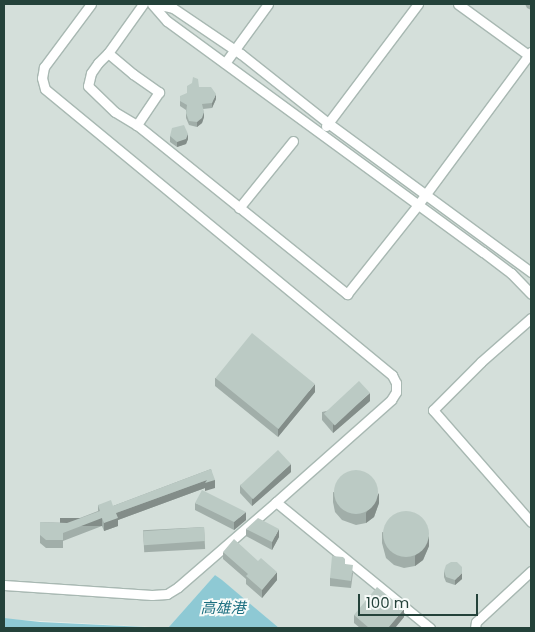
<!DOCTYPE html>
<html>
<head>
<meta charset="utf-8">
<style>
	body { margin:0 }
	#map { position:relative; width:535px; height:632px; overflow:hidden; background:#e6efeb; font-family:Poppins,"Noto Sans TC",sans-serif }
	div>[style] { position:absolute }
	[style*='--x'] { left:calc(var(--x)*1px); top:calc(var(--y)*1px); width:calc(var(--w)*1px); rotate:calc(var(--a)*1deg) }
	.built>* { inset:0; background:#d4dfda }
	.water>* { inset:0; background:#8ec9d4 }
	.roads { filter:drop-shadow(1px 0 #a8b8b2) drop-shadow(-1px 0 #a8b8b2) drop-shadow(0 1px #a8b8b2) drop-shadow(0 -1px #a8b8b2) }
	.minor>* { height:9px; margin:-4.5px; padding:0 4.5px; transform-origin:4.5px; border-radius:4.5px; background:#fff }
	.wall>* { inset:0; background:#a1aea9; transform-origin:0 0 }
	.shaded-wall>* { inset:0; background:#838d89; transform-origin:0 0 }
	.building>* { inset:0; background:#bbcac4; transform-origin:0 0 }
	.round { border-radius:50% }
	span { translate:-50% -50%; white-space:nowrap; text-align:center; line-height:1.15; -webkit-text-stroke:4px #f7fbf9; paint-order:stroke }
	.water-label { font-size:15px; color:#1c6f80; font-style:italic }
	.frame { position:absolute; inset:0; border:5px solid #24423a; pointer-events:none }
	.scale { position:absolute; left:358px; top:594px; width:120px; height:22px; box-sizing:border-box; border:2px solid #24423a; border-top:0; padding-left:6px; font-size:15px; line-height:18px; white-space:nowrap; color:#24423a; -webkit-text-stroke:4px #f7fbf9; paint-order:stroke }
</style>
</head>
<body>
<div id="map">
	<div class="built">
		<div style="clip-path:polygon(4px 4px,531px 4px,531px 628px,279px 628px,215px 575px,168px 628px,4px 619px)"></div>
	</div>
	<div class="water">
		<div style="clip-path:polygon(215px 575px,222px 580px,279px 628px,168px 628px)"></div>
		<div style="clip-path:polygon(4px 618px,40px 622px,166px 628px,4px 628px)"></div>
	</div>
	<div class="roads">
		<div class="minor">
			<div style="--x:91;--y:4;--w:79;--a:126.7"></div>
			<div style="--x:44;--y:67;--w:11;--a:100"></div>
			<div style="--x:42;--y:78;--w:11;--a:75"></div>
			<div style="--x:45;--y:89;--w:450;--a:39.5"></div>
			<div style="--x:392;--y:375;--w:9;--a:63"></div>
			<div style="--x:396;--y:383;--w:9;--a:90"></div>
			<div style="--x:396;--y:392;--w:9;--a:122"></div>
			<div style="--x:391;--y:400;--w:154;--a:138.4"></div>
			<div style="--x:143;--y:4;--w:60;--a:125.5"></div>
			<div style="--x:108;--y:53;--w:14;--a:135"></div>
			<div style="--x:98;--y:63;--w:12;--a:125"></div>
			<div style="--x:91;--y:73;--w:13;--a:103"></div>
			<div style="--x:88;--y:86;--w:37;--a:44"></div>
			<div style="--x:115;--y:112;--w:26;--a:31"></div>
			<div style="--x:137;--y:125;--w:270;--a:38.8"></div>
			<div style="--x:347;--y:294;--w:112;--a:-51.5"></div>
			<div style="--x:417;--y:206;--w:192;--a:-53.5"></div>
			<div style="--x:152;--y:4;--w:23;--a:49"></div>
			<div style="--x:167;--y:21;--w:391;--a:36.2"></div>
			<div style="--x:483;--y:252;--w:35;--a:37"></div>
			<div style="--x:511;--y:273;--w:29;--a:46"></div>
			<div style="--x:156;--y:4;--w:17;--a:13"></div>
			<div style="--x:173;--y:8;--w:82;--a:34.1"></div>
			<div style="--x:241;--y:54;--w:111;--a:38.4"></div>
			<div style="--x:328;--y:123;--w:252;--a:36.3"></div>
			<div style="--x:458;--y:4;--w:90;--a:36"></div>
			<div style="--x:108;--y:53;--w:33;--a:40"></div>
			<div style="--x:133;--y:74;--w:32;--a:35"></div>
			<div style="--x:159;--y:92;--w:40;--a:124"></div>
			<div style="--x:225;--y:63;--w:73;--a:-53.9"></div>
			<div style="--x:326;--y:126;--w:153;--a:-53"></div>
			<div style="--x:239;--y:208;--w:86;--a:-51.1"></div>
			<div style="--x:531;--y:318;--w:67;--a:138.7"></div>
			<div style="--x:481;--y:362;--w:68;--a:135"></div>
			<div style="--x:433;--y:410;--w:149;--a:48.8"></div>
			<div style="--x:4;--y:585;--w:148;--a:3.9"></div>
			<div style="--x:152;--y:595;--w:15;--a:-4"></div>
			<div style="--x:167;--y:594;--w:13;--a:-32"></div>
			<div style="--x:178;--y:587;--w:130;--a:-40.9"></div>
			<div style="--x:276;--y:502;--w:199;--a:39.3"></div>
			<div style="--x:475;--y:628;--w:6;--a:-81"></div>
			<div style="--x:476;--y:622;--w:75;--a:-42.8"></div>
		</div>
	</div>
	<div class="wall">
		<div style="clip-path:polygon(525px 4px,531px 4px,531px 10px,527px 8px)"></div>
		<div style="clip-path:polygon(216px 99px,212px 108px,203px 109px,204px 117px,202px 123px,197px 127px,189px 125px,186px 118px,186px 110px,180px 106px,180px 101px)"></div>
		<div style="clip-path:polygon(170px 136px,188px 139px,186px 144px,177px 147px,170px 142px)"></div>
		<div style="clip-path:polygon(215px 378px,315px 392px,278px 437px,215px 386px)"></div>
		<div style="clip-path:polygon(370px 401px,333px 433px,322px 420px,322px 412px)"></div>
		<div style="clip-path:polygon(211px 469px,215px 488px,205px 488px,118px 520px,118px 526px,104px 531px,102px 526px,63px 541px,63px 548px,46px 548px,40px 543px,40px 522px,67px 523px,98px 511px,98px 505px,113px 506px)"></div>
		<div style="clip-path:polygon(291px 472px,252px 506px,240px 493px,240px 485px)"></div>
		<div style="clip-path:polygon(333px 492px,379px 503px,374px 517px,366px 523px,356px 525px,342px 520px,335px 512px,333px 502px)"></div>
		<div style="clip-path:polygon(195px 503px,246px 520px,234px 530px,195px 510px)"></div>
		<div style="left:204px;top:527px;width:22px;height:61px;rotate:87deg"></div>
		<div style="clip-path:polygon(246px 529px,279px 537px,272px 550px,246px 536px)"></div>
		<div style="clip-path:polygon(382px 532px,429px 546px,423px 560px,415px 566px,404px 568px,394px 565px,386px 558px,382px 543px)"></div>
		<div style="clip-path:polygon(223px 552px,277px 580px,262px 598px,246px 584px,246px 579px,223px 559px)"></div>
		<div style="clip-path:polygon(345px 564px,353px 573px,351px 588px,330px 586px,330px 578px)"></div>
		<div style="clip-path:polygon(444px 571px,462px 579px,455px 585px,446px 582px,444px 577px)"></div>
		<div style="clip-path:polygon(354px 615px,404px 617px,395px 628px,360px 628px,354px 623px)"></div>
	</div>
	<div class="shaded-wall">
		<div style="clip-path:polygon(216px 94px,216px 99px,212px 108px,212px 103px)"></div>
		<div style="clip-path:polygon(204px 112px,204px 117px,202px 123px,197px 127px,197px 122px)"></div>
		<div style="clip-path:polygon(188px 134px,188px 139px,186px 144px,177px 147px,177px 142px)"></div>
		<div style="clip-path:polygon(315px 384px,315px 392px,278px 437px,278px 429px)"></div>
		<div style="clip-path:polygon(370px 393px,370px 401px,333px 433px,333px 425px)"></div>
		<div style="clip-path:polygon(291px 464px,291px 472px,252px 506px,252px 498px)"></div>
		<div style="clip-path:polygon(207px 480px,215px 480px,215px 488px,205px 491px,205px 488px,118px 520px,118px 526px,104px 531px,104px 523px,116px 513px)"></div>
		<div style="clip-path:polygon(379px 493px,379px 503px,374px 517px,366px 523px,366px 513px)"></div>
		<div style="clip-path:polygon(246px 512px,246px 520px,234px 530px,234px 522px)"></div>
		<div style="left:102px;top:518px;width:8px;height:42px;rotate:90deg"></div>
		<div style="clip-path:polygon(279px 529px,279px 537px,272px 550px,272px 542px)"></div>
		<div style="clip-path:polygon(429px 536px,429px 546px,423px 560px,415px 566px,415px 556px)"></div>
		<div style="clip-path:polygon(277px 572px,277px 580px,262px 598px,262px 590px)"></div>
		<div style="clip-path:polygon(462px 573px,462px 579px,455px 585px,455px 580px)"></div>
		<div style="clip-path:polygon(404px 609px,404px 617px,395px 628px,388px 628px)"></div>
	</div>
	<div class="building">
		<div style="clip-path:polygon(193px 77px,198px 79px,199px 87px,211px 87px,216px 94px,212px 103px,202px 104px,204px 112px,202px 118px,197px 122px,189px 121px,186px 113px,187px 105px,180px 101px,180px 96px,187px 93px,187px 86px,192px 83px)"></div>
		<div style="clip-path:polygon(184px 125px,188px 134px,186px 139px,177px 142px,170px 136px,172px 128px)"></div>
		<div style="left:252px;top:333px;width:81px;height:58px;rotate:39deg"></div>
		<div style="left:359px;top:381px;width:16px;height:48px;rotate:47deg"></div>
		<div style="left:278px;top:450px;width:19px;height:52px;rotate:47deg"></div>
		<div style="clip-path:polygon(211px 469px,215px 480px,205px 483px,207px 480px,116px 513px,118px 518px,104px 523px,102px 518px,63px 533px,63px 540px,46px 540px,40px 535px,40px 522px,67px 523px,100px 511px,98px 505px,111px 500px,113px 506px)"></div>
		<div class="round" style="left:334px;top:470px;width:44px;height:44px"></div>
		<div style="clip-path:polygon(202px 490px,246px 512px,234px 522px,195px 503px)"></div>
		<div class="round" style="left:383px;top:511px;width:46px;height:46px"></div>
		<div style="clip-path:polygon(258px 518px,279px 529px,272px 542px,246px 529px)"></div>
		<div style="left:204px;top:527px;width:14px;height:61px;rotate:86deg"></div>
		<div style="clip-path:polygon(234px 539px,258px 561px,261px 558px,277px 572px,262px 590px,246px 576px,248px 574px,223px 552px)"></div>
		<div style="clip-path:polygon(332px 556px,343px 557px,345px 559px,345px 564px,353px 565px,351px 581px,330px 578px)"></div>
		<div style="clip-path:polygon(451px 562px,457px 562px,462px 567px,462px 573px,455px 580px,446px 577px,444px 571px,446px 565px)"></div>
		<div style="clip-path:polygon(377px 587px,404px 609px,388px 628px,369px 628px,354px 615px)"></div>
	</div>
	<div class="water-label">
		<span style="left:223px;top:608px">高雄港</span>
	</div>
	<div class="frame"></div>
	<div class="scale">100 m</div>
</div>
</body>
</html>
